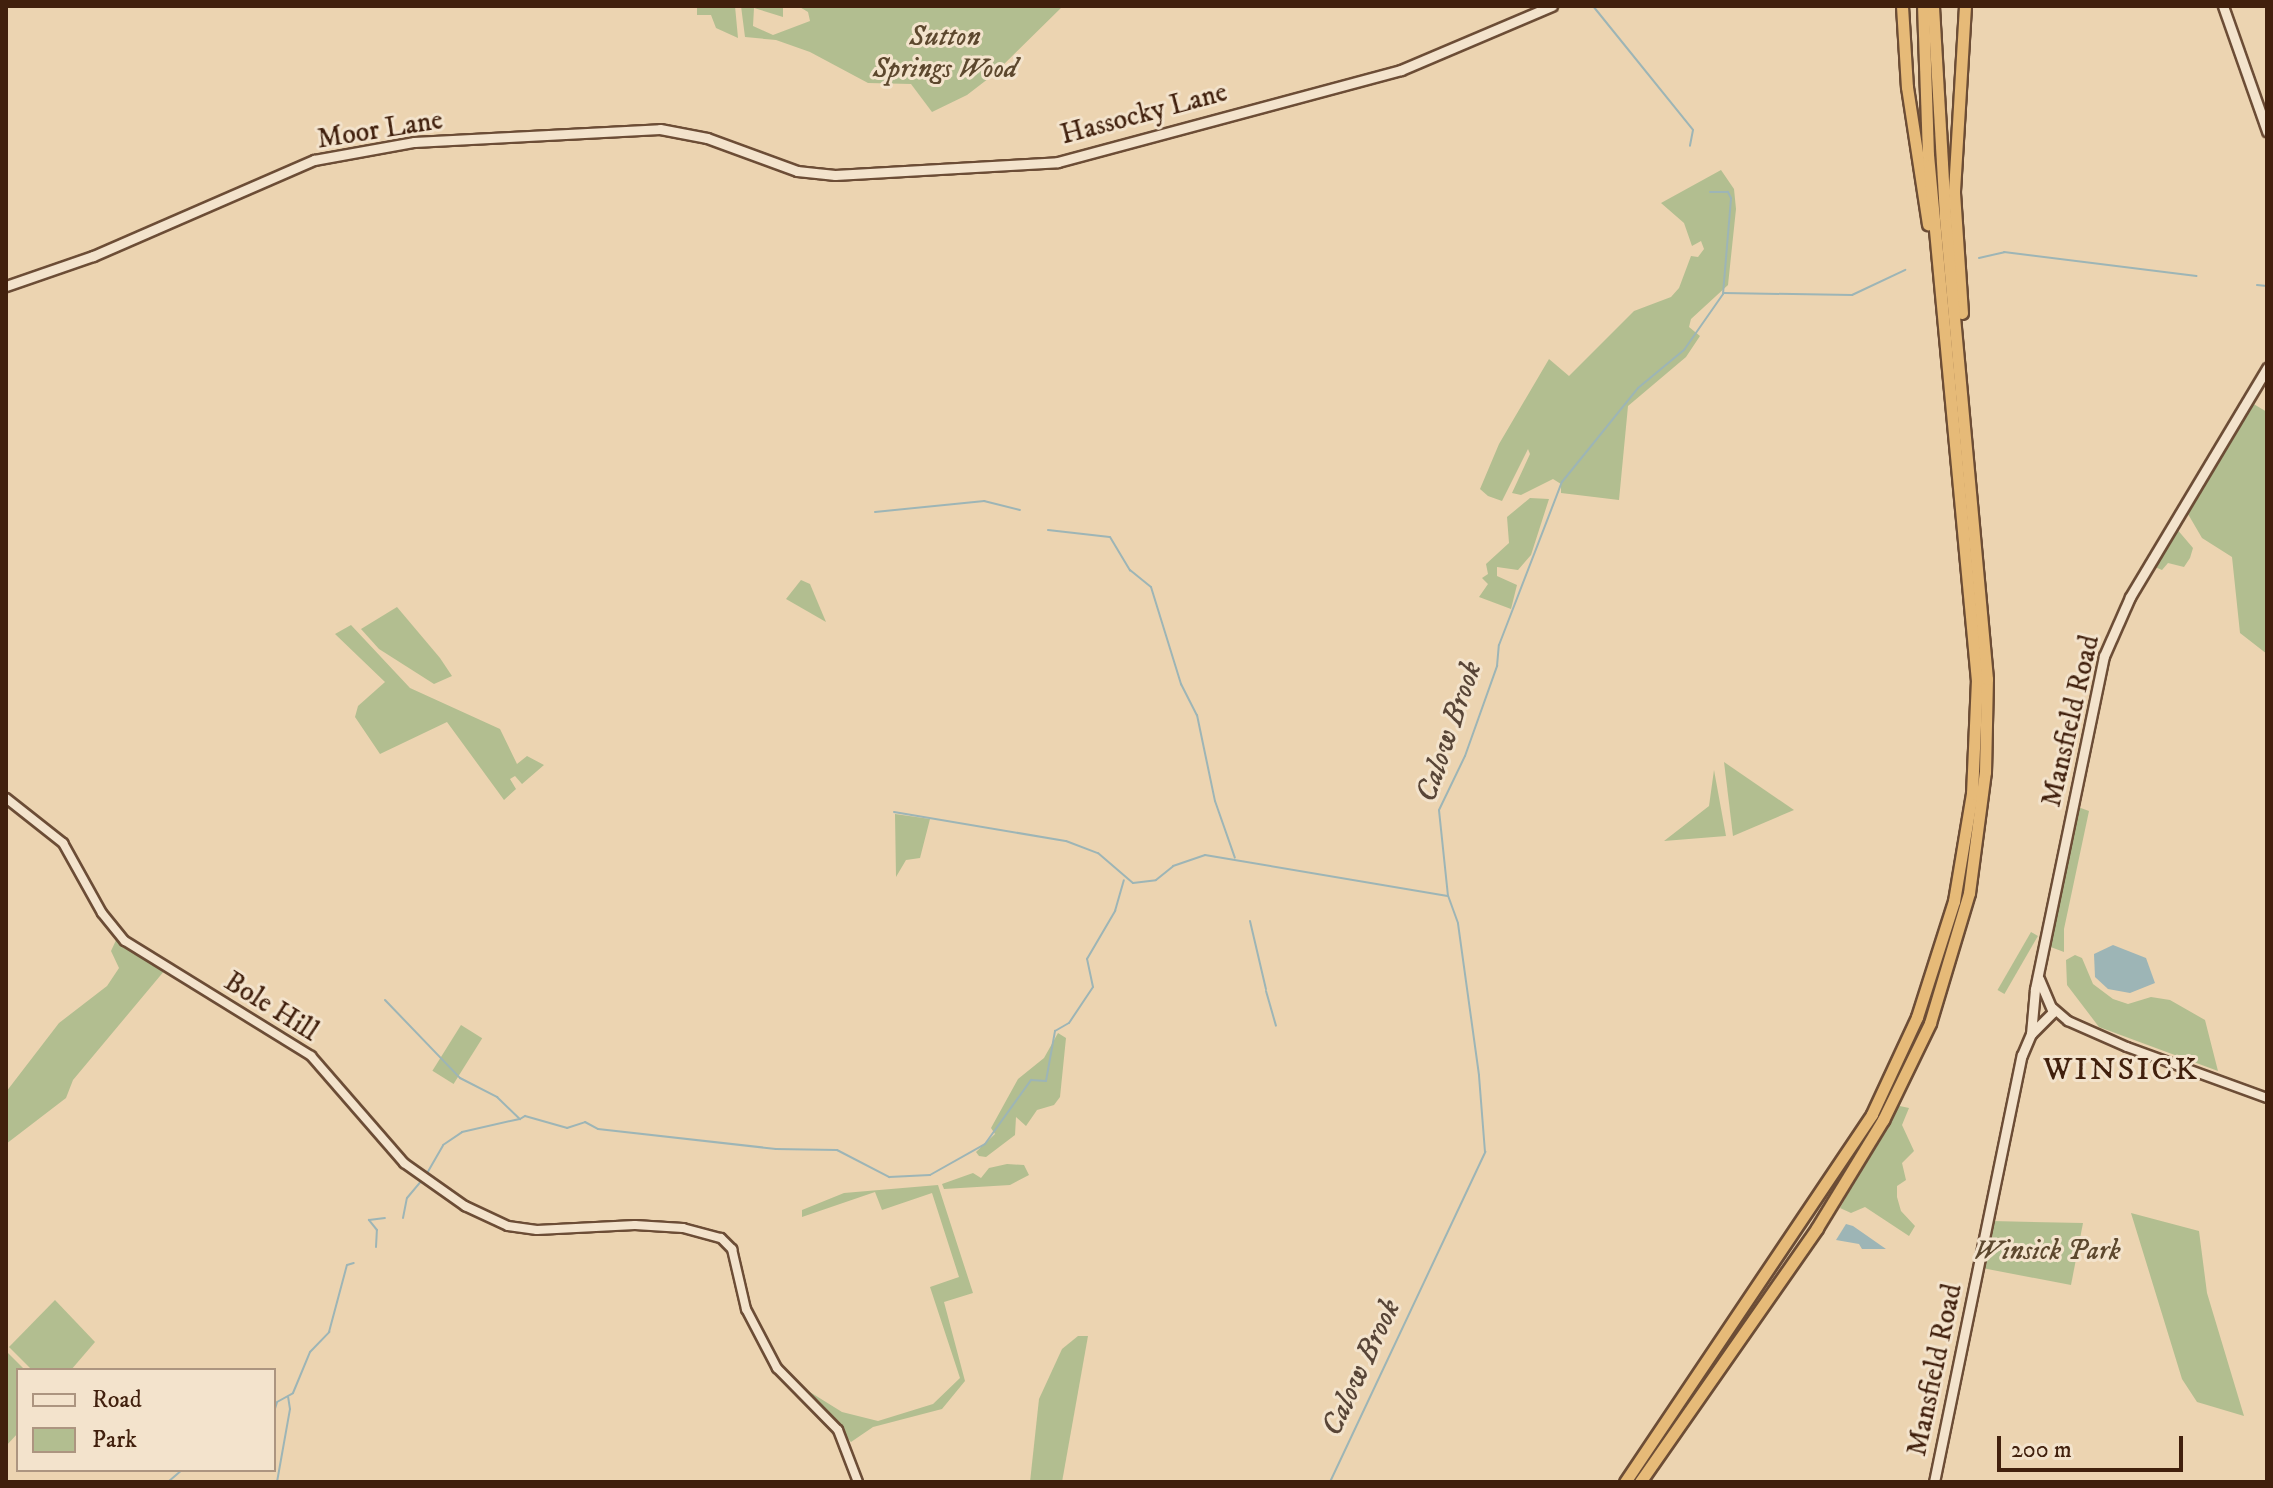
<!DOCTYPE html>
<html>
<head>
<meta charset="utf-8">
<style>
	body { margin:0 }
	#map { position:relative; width:2273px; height:1488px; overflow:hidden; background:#ecd4b1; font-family:"IM FELL DW Pica",serif }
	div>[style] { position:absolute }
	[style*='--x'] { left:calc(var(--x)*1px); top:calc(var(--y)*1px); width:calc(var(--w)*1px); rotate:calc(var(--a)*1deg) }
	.green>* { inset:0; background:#b2be90; transform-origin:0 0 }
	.water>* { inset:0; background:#9db5b6 }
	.stream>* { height:2px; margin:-1px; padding:0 1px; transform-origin:1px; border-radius:1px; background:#9db5b6 }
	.roads { filter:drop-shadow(2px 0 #6c4d36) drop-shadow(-2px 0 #6c4d36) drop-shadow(0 2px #6c4d36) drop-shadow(0 -2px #6c4d36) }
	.tertiary>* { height:8px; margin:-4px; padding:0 4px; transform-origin:4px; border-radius:4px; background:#f3e3cc }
	.secondary>* { height:9px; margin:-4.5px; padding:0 4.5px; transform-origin:4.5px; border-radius:4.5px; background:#f3e3cc }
	.trunk>* { height:11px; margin:-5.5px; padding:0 5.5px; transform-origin:5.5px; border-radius:5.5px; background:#e6ba78 }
	span { translate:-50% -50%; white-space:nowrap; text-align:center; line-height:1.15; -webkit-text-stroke:6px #f3e3cc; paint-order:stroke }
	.park-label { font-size:28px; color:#5d482e; font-style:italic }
	.street-label { font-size:28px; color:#41200d }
	.water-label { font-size:30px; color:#584537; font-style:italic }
	.quarter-label { font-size:32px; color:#41200d; letter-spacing:2px }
	.frame { position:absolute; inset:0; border:8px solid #41200d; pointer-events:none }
	.legend { position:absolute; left:16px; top:1368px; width:260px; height:104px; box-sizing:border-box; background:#f3e3cc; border:2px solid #ac9580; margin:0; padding:10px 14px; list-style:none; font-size:24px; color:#41200d }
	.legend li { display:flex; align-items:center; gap:16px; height:40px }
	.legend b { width:40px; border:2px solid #ac9580 }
	.scale { position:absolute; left:1997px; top:1436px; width:186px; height:36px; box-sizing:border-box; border:4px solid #41200d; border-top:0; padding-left:10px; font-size:24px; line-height:28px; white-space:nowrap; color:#41200d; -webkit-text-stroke:6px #f3e3cc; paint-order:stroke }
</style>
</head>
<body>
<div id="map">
	<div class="green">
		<div style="clip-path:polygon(697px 6px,735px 6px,738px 38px,716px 28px,711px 15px,697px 15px)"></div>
		<div style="clip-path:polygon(741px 6px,783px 6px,783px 17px,754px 8px,753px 26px,773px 35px,810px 21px,808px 12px,798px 6px,1063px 6px,993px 75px,967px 95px,932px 112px,911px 84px,868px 83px,810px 52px,776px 40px,745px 37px)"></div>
		<div style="clip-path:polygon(1721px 170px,1734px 189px,1736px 209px,1728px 285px,1691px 319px,1689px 327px,1700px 336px,1686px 357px,1628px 406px,1619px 500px,1561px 493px,1561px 484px,1553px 479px,1521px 495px,1512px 493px,1530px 454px,1528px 449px,1502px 501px,1488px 496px,1480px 489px,1499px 444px,1549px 359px,1569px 376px,1634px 311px,1671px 297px,1679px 288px,1691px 256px,1698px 257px,1704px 249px,1701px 241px,1692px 246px,1684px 223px,1661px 203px)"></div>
		<div style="clip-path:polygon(2252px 403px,2267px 412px,2267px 654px,2240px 633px,2232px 557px,2202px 538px,2188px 514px)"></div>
		<div style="clip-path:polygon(1530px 498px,1549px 499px,1531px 555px,1518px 570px,1497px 567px,1497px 576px,1517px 585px,1511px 609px,1479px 597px,1488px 584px,1482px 578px,1488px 574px,1486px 564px,1509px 543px,1507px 517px)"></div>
		<div style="clip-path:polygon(2176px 528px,2193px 548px,2190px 558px,2184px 567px,2168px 563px,2162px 570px,2155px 567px)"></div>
		<div style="clip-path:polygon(801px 580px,810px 584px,826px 622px,786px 599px)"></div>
		<div style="clip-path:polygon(397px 607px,440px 658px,452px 676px,434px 684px,379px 649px,361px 629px)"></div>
		<div style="clip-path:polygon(351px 625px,410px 688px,500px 729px,517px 764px,527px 756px,544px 765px,522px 784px,515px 776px,510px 779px,516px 789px,504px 800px,447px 722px,380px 754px,355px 717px,358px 706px,385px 682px,335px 634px)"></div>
		<div style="clip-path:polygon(1724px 762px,1794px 810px,1733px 836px)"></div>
		<div style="clip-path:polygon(1714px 770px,1726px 836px,1664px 841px,1709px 806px)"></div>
		<div style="clip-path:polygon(2078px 807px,2089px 811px,2064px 929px,2064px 952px,2048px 946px)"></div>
		<div style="clip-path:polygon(895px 814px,930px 819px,920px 858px,906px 860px,896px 877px)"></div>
		<div style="left:2031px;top:932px;width:8px;height:67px;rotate:30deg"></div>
		<div style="clip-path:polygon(117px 938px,165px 970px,73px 1080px,66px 1098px,6px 1144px,6px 1092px,59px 1023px,107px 986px,119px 968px,111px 951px)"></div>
		<div style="clip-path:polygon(2075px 955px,2082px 958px,2093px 984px,2113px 999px,2128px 1004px,2151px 997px,2170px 1000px,2205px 1020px,2218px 1071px,2099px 1027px,2067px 985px,2066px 960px)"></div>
		<div style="left:461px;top:1025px;width:25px;height:54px;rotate:32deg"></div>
		<div style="clip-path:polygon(1058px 1033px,1066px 1038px,1060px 1097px,1054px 1105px,1037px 1110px,1026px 1126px,1016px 1117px,1015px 1135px,986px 1157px,979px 1156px,976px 1152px,995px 1134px,991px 1128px,1018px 1079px,1044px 1058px)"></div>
		<div style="clip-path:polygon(1895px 1105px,1909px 1108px,1902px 1125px,1914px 1151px,1902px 1163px,1906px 1180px,1897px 1186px,1897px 1197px,1901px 1211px,1915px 1226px,1909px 1236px,1865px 1207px,1851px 1213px,1840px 1208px)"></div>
		<div style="clip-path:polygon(1007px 1164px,1024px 1165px,1029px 1175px,1010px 1185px,944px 1189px,942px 1184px,973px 1173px,981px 1178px,989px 1168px)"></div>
		<div style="clip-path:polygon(938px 1185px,973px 1293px,944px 1302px,965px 1381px,942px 1409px,873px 1427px,851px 1442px,797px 1384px,842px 1412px,878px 1421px,933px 1404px,960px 1378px,930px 1287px,959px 1277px,932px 1193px,882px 1210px,875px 1192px,802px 1217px,802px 1210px,844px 1193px)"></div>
		<div style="clip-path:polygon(2131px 1213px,2199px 1231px,2207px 1293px,2244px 1416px,2197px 1402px,2182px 1379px)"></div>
		<div style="clip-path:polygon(1992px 1221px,2083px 1223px,2071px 1285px,1982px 1268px)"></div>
		<div style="clip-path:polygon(55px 1300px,95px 1342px,71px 1370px,32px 1370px,9px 1347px)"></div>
		<div style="clip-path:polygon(1078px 1336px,1088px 1336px,1062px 1482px,1030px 1482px,1039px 1399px,1062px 1349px)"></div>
		<div style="clip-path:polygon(6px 1351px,25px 1370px,18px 1370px,18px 1433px,6px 1446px)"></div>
	</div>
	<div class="water">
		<div style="clip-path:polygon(2113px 945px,2146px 958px,2155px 983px,2130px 993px,2108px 989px,2095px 977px,2094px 954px)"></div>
		<div style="clip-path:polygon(1846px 1224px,1853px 1226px,1886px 1249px,1862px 1249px,1859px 1244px,1836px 1240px)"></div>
	</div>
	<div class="stream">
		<div style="--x:1593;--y:6;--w:159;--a:51.1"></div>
		<div style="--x:1693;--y:130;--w:16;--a:101"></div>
		<div style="--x:1979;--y:258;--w:26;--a:-13"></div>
		<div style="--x:2004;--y:252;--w:194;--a:7.1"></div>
		<div style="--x:2257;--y:285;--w:10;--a:6"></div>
		<div style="--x:1724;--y:293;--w:128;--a:0.9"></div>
		<div style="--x:1852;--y:295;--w:59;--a:-25.3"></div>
		<div style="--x:875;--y:512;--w:110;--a:-5.8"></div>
		<div style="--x:984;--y:501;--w:37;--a:14"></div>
		<div style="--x:1048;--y:530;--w:62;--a:6.4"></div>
		<div style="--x:1110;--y:537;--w:39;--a:59"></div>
		<div style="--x:1130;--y:570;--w:27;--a:39"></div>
		<div style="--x:1151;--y:587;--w:102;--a:72.8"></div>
		<div style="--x:1181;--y:684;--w:35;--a:63"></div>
		<div style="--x:1197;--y:715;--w:88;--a:78.2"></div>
		<div style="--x:1215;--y:801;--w:60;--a:70.7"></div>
		<div style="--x:894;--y:812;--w:174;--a:9.6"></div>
		<div style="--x:1066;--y:841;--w:34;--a:21"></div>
		<div style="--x:1098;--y:853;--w:46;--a:40.6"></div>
		<div style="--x:1133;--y:883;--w:23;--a:-7"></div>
		<div style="--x:1156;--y:880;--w:22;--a:-39"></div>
		<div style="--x:1173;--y:866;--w:34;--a:-19"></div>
		<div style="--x:1205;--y:855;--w:246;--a:9.6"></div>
		<div style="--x:1250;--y:921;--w:70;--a:76.8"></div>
		<div style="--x:1266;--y:991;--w:36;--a:74"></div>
		<div style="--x:385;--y:1000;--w:108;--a:46.1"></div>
		<div style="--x:460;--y:1078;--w:42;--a:27.2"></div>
		<div style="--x:497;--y:1097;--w:32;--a:44"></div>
		<div style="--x:520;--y:1119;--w:6;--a:-31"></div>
		<div style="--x:525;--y:1116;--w:44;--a:15.9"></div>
		<div style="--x:567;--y:1128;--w:19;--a:-18"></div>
		<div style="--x:585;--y:1122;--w:15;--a:28"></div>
		<div style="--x:598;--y:1129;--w:179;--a:6.4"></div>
		<div style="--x:776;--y:1149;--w:61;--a:0.9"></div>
		<div style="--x:837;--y:1150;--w:59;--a:27.4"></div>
		<div style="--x:889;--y:1177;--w:41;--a:-2.8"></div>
		<div style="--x:930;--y:1175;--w:63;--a:-29.4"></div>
		<div style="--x:985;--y:1144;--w:79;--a:-54.3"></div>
		<div style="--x:1031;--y:1080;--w:15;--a:4"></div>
		<div style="--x:1046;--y:1081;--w:51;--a:-79.8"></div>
		<div style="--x:1055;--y:1031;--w:16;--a:-30"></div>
		<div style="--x:1069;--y:1023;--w:43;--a:-56.3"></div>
		<div style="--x:1093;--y:987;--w:29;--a:-102"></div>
		<div style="--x:1087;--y:959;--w:56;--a:-59.7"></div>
		<div style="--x:1115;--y:911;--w:32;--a:-74"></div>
		<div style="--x:426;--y:1175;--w:34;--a:-60"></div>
		<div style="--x:443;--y:1145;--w:23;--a:-34"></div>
		<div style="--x:462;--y:1132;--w:58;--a:-12.8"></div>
		<div style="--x:403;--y:1218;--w:20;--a:-79"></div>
		<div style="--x:407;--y:1198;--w:23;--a:-50"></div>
		<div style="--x:376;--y:1247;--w:17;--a:-87"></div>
		<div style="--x:377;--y:1230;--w:13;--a:-129"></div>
		<div style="--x:369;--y:1220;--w:16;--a:-7"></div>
		<div style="--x:274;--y:1412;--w:10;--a:-73"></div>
		<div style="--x:277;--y:1402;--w:18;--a:-29"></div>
		<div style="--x:293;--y:1393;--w:44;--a:-67.5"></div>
		<div style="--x:310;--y:1352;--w:28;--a:-46"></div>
		<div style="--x:329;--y:1332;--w:69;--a:-75"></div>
		<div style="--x:347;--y:1265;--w:7;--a:-16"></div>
		<div style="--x:168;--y:1482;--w:18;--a:-41"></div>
		<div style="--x:277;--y:1482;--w:74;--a:-79.9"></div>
		<div style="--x:290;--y:1409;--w:12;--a:-99"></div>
		<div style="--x:1330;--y:1482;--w:365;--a:-64.8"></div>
		<div style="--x:1485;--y:1152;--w:77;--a:-94.5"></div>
		<div style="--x:1479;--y:1075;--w:153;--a:-97.9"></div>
		<div style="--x:1458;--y:923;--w:29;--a:-110"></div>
		<div style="--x:1448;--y:896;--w:86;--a:-96"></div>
		<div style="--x:1439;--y:810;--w:60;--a:-64.3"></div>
		<div style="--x:1465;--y:756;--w:96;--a:-70.4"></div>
		<div style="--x:1497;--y:666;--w:21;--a:-85"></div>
		<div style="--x:1499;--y:645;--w:175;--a:-68.9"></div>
		<div style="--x:1562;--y:482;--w:121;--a:-51"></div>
		<div style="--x:1638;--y:388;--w:60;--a:-39.6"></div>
		<div style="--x:1684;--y:350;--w:68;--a:-55.1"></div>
		<div style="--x:1723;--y:294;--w:96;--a:-85.2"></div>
		<div style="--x:1731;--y:198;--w:7;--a:-117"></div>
		<div style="--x:1728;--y:192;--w:18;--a:180"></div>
	</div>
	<div class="roads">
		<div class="tertiary">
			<div style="--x:6;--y:798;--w:73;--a:38.3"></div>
			<div style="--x:63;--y:843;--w:80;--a:60.9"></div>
			<div style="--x:102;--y:913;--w:36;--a:51"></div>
			<div style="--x:125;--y:941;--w:219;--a:31.7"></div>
			<div style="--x:311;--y:1056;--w:142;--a:49"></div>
			<div style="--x:404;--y:1163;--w:75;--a:35.2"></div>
			<div style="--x:465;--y:1206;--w:47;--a:24.9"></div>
			<div style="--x:508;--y:1226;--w:29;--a:8"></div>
			<div style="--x:537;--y:1230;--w:98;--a:-2.9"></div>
			<div style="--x:635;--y:1225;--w:48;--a:3.6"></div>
			<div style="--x:683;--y:1228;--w:39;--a:15"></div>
			<div style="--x:721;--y:1238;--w:16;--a:45"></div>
			<div style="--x:732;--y:1249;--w:62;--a:76.9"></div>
			<div style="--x:746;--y:1309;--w:67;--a:62.3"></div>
			<div style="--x:777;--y:1368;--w:87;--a:45.5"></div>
			<div style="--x:838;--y:1430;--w:56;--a:69"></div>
			<div style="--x:2053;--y:1008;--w:20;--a:41"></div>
			<div style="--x:2068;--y:1021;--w:64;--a:23.8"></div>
			<div style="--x:2127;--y:1047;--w:149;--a:20"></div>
		</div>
		<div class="secondary">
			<div style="--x:2223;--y:6;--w:133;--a:70.6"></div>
			<div style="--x:6;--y:286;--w:92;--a:-19"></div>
			<div style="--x:93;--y:256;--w:241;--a:-23.5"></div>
			<div style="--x:314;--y:160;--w:102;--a:-10.2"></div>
			<div style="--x:414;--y:142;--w:246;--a:-3"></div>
			<div style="--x:660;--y:129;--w:48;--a:10.8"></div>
			<div style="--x:707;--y:138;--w:96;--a:20.1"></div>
			<div style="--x:797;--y:171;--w:38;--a:6"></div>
			<div style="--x:835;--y:175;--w:223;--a:-3.3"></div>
			<div style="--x:1058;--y:162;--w:355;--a:-15"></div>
			<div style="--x:1401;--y:70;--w:164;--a:-23"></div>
			<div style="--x:2031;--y:1034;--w:31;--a:-45"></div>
			<div style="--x:2053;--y:1012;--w:36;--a:-113"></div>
			<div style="--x:1934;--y:1482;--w:436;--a:-78.4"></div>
			<div style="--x:2022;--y:1055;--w:23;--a:-67"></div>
			<div style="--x:2031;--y:1034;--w:45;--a:-84.9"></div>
			<div style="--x:2035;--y:989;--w:340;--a:-78.3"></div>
			<div style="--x:2104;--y:656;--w:64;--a:-66.2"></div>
			<div style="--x:2130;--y:597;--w:267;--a:-59.1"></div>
		</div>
		<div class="trunk">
			<div style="--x:1902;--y:6;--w:81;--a:86.5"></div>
			<div style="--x:1907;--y:87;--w:139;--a:81.3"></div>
			<div style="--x:1962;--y:313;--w:122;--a:-93.8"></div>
			<div style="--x:1954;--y:191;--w:185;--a:-86.6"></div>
			<div style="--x:1625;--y:1482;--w:443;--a:-56.1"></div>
			<div style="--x:1872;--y:1114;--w:107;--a:-65.1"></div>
			<div style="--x:1917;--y:1017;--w:122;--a:-72.3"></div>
			<div style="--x:1954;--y:901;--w:109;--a:-80.5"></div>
			<div style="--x:1972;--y:794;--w:113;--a:-87.5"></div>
			<div style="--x:1977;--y:681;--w:528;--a:-95.32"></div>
			<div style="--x:1928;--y:155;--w:149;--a:-91.9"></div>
			<div style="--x:1640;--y:1482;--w:310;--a:-55.1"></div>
			<div style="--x:1817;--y:1228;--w:127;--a:-58.6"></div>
			<div style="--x:1883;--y:1120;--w:108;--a:-64.1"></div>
			<div style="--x:1930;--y:1023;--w:136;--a:-73.3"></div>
			<div style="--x:1969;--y:893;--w:122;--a:-82.5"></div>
			<div style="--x:1985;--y:772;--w:93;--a:-88.8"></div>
			<div style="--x:1987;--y:679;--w:466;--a:-95.2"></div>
			<div style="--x:1945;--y:215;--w:209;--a:-93.3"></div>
		</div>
	</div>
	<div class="park-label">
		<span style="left:945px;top:53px">Sutton<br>Springs Wood</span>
		<span style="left:2047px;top:1251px">Winsick Park</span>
	</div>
	<div class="street-label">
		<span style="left:1144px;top:114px;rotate:-15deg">Hassocky Lane</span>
		<span style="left:380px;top:130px;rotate:-9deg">Moor Lane</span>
		<span style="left:2071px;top:721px;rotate:-77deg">Mansfield Road</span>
		<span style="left:271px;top:1007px;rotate:32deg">Bole Hill</span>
		<span style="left:1935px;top:1370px;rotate:-78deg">Mansfield Road</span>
	</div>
	<div class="water-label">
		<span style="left:1450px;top:732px;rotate:-71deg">Calow Brook</span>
		<span style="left:1362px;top:1368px;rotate:-65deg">Calow Brook</span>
	</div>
	<div class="quarter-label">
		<span style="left:2121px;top:1070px">WINSICK</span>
	</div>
	<div class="frame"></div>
	<ul class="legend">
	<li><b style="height:10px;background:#f3e3cc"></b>Road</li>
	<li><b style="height:22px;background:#b2be90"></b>Park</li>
	</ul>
	<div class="scale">200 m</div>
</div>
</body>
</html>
